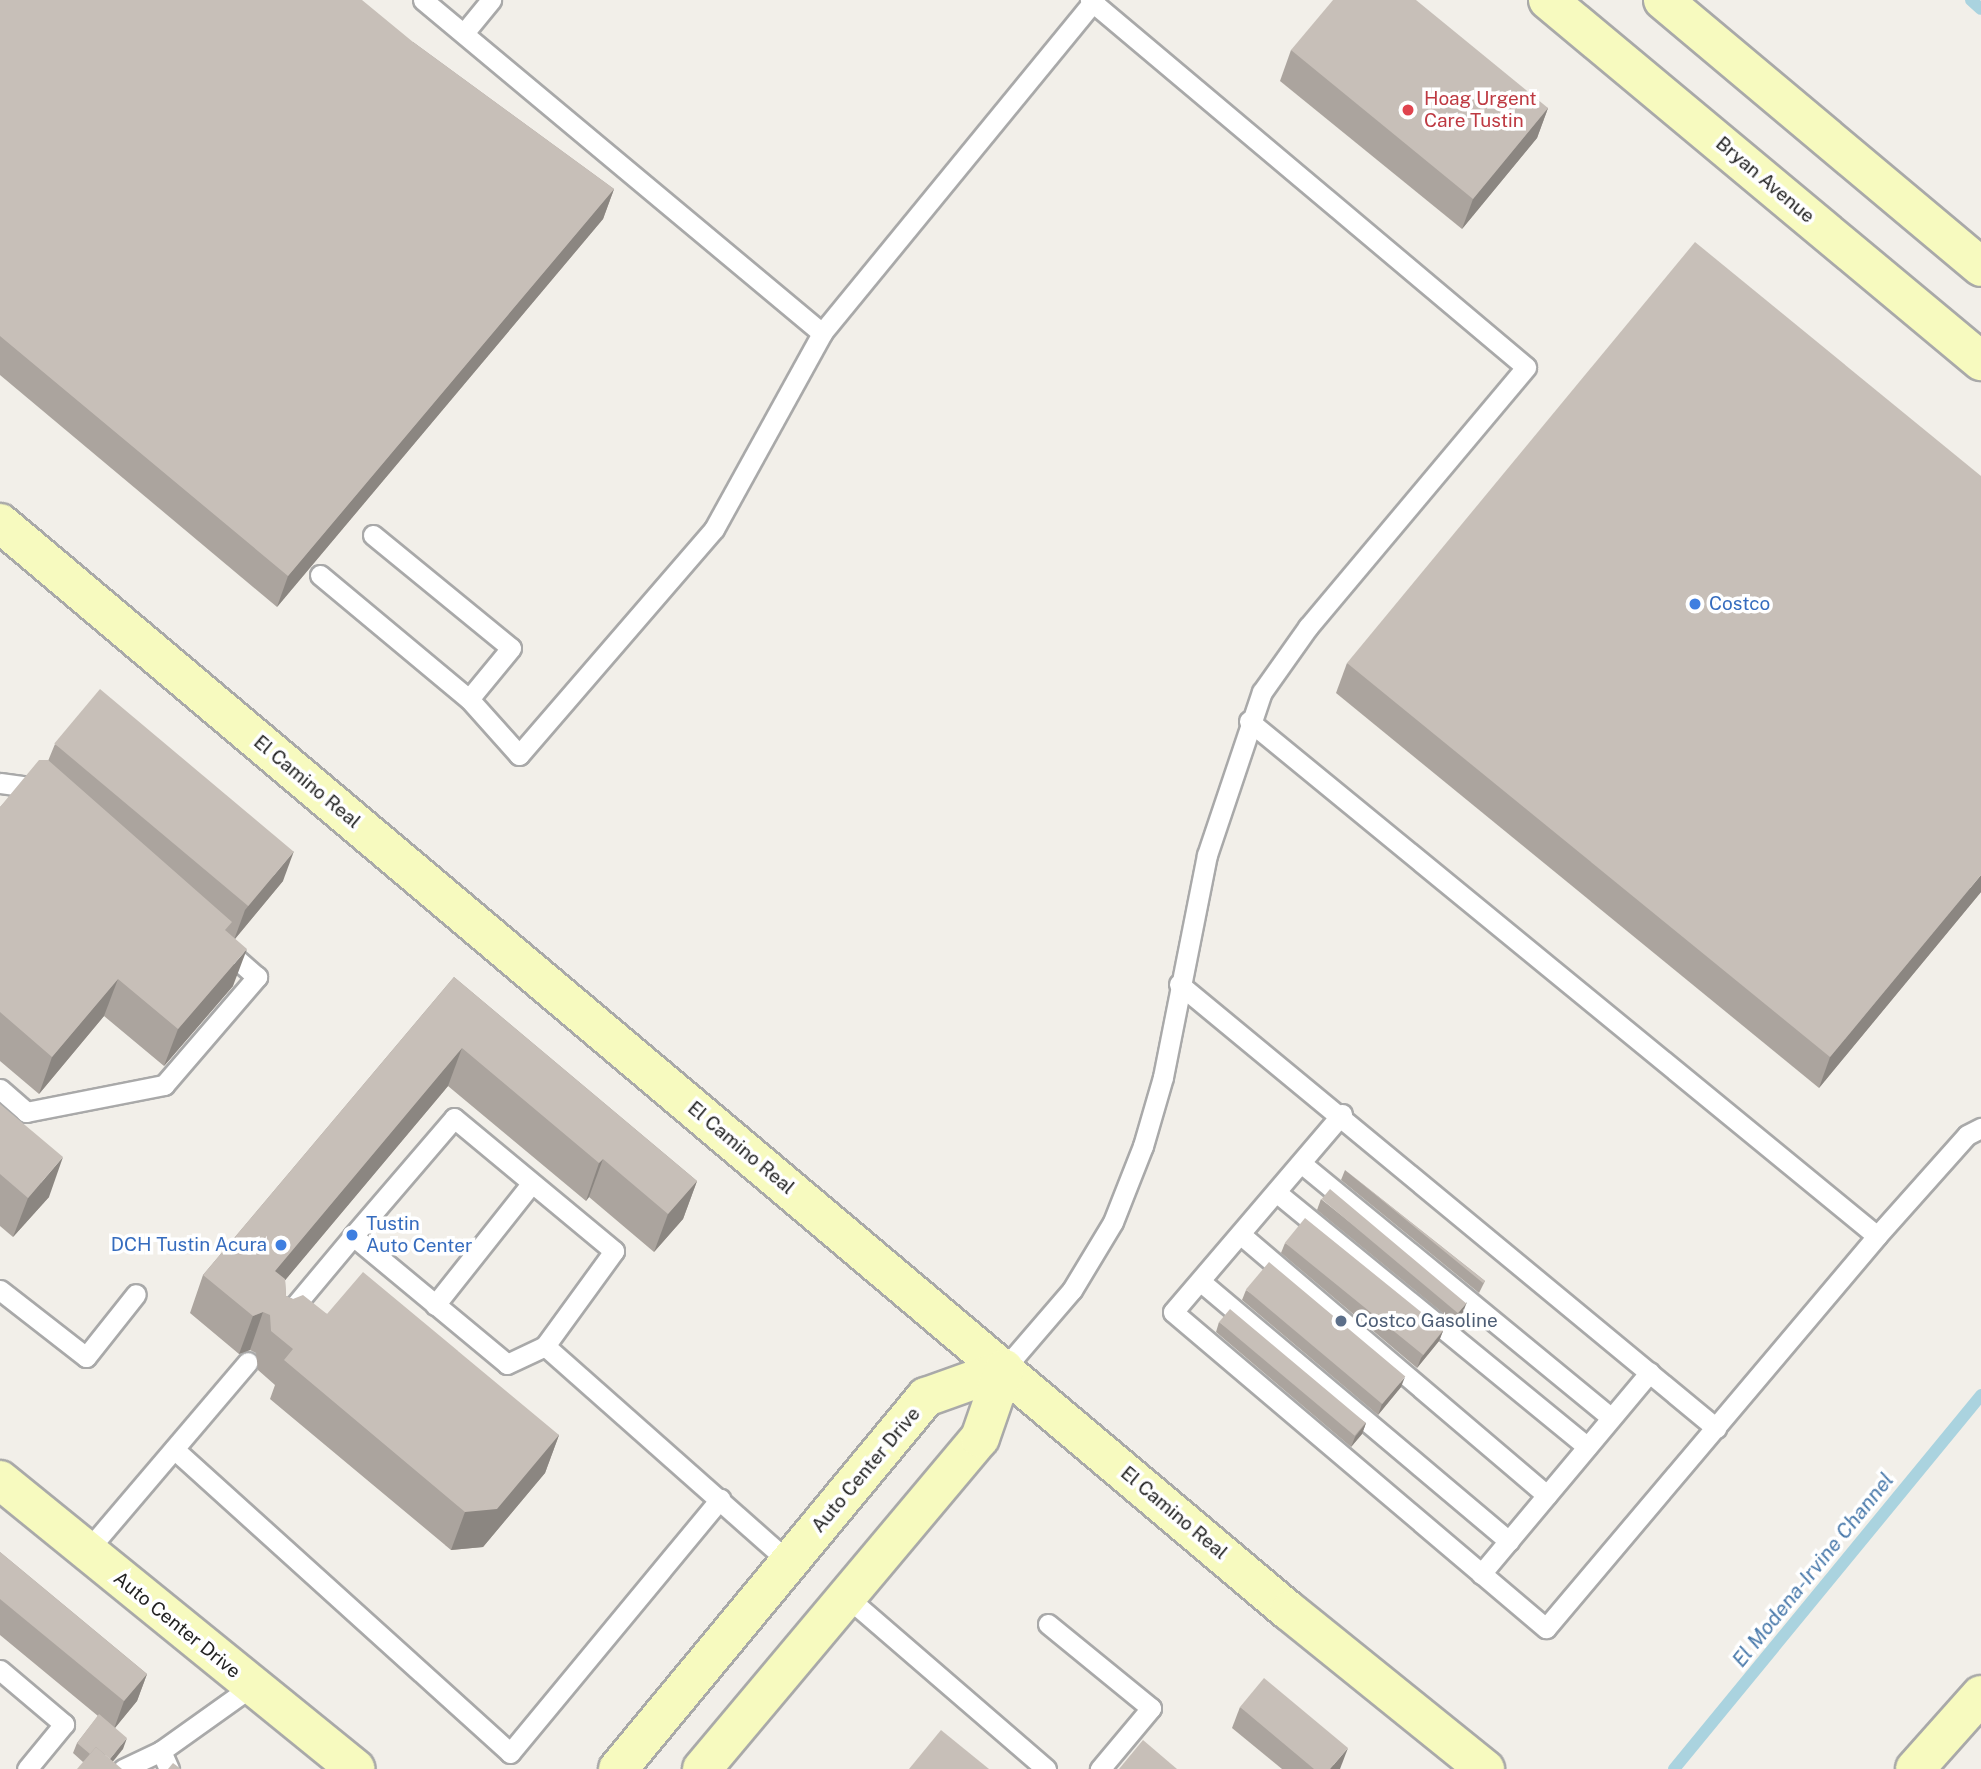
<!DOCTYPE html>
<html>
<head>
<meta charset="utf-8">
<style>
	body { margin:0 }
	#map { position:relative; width:1981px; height:1769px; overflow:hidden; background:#f2efe9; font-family:"Public Sans",sans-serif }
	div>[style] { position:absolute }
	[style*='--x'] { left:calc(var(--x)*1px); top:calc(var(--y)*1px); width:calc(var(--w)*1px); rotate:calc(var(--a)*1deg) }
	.stream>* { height:12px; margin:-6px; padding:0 6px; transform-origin:6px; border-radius:6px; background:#aad3df }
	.roads { filter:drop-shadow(2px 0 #a9a9a9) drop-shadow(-2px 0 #a9a9a9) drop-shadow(0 2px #a9a9a9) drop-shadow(0 -2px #a9a9a9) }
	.lane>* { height:19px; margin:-9.5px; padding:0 9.5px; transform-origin:9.5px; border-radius:9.5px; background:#fff }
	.secondary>* { height:38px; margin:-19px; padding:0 19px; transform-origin:19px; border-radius:19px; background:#f7fabf }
	.wall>* { inset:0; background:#aba49e }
	.shaded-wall>* { inset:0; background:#8b8681 }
	.building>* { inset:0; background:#c7bfb8; transform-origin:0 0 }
	.dots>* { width:19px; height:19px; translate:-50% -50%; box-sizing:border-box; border:4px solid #fff; border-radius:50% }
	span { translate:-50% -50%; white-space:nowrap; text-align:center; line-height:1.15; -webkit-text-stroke:7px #fff; paint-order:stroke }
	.health-label { font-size:19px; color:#be3a42 }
	.left { translate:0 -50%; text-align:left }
	.street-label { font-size:19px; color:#222 }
	.shop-label { font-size:19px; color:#366cbe }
	.right { translate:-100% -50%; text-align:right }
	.service-label { font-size:19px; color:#4e5e75 }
	.water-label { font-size:21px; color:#4a7aab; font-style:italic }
</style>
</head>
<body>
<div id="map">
	<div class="stream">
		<div style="--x:1971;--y:0;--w:13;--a:42"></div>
		<div style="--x:1674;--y:1769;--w:484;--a:-50.6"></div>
	</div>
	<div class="roads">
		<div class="lane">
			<div style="--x:423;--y:0;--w:520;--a:39.85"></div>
			<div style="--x:464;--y:33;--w:43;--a:-50.7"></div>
			<div style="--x:373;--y:535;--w:178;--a:39.3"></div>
			<div style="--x:511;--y:648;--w:66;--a:129.5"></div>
			<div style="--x:469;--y:699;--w:75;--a:48.2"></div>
			<div style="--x:519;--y:755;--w:298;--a:-49.2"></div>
			<div style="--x:714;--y:529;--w:224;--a:-61.1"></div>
			<div style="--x:822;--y:333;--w:431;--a:-50.7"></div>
			<div style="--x:320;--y:575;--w:194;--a:39.8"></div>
			<div style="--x:1249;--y:721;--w:812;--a:39.35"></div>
			<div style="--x:0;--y:783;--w:44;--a:7.8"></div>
			<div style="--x:1179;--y:984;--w:697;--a:39.58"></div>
			<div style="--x:0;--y:1089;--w:35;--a:41"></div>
			<div style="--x:26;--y:1112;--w:141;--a:-11.1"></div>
			<div style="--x:164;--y:1085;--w:143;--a:-49.3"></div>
			<div style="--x:257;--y:977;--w:44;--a:-138.7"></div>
			<div style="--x:1342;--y:1114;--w:260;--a:130.5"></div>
			<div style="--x:1173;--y:1312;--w:489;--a:40.3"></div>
			<div style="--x:1546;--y:1628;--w:513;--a:-49.82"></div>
			<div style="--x:1877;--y:1236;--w:135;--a:-48.3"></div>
			<div style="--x:1967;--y:1135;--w:16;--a:-27"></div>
			<div style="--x:1301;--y:1163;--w:401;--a:39.4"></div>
			<div style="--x:1276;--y:1192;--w:402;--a:39.3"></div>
			<div style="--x:1240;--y:1234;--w:403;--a:40.4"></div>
			<div style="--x:353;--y:1236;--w:155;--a:-49.4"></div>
			<div style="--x:454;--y:1118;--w:208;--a:39.7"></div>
			<div style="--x:614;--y:1251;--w:117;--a:126"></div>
			<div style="--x:1200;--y:1281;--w:404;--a:40.1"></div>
			<div style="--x:0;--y:1290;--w:109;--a:37.9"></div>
			<div style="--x:86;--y:1357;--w:80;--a:-51.6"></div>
			<div style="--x:435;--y:1305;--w:154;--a:-51.6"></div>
			<div style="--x:287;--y:1315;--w:103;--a:-50.1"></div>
			<div style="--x:353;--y:1236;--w:200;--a:39.7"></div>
			<div style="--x:507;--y:1364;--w:42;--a:-25.3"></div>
			<div style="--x:545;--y:1346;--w:326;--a:41.5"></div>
			<div style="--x:1004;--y:1369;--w:104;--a:-49.3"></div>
			<div style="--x:1072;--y:1290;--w:79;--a:-58.9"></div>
			<div style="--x:1113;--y:1222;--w:82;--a:-68.5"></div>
			<div style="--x:1143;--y:1146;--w:72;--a:-73.8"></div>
			<div style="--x:1163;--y:1077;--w:226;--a:-78.8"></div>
			<div style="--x:1207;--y:855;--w:172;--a:-71.4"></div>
			<div style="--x:1262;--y:692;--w:80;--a:-54.7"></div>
			<div style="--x:1308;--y:627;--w:339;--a:-50"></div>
			<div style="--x:1526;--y:367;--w:570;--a:-139.91"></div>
			<div style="--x:174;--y:1449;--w:453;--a:42.1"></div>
			<div style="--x:510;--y:1753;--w:330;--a:-50.4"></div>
			<div style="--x:87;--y:1551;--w:248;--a:-49.6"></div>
			<div style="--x:1481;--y:1574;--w:263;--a:-50.1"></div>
			<div style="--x:847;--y:1597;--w:263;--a:40.8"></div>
			<div style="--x:1048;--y:1624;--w:133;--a:39.2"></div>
			<div style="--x:1151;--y:1708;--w:80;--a:129.9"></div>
			<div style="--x:0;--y:1670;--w:84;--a:40.2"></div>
			<div style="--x:64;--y:1724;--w:58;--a:129.4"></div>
			<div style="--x:161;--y:1751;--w:20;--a:66"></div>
			<div style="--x:123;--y:1769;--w:42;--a:-25.3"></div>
			<div style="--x:161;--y:1751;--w:112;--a:-35.5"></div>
		</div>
		<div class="secondary">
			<div style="--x:1548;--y:0;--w:564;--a:39.82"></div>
			<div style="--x:1663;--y:0;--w:415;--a:40"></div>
			<div style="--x:0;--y:523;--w:1687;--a:40.17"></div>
			<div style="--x:1289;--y:1611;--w:252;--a:38.9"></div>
			<div style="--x:0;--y:1480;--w:458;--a:39.1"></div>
			<div style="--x:618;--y:1769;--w:483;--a:-50.4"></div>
			<div style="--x:926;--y:1397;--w:83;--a:-19.7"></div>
			<div style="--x:702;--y:1769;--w:432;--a:-50"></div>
			<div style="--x:980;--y:1438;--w:73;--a:-70.8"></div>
			<div style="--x:1915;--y:1769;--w:99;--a:-48.3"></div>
		</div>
	</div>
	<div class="wall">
		<div style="clip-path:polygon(0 0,413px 42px,614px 189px,603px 219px,277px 607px,0 375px)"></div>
		<div style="clip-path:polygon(1291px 50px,1548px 108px,1537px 138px,1462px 229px,1280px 81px)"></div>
		<div style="clip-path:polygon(1347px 663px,1981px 892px,1819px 1088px,1336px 693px)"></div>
		<div style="clip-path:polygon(55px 744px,283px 881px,235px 939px,233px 986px,164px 1066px,104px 1016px,39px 1094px,0 1061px,0 807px,48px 761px)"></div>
		<div style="clip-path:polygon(454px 977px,697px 1181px,683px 1219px,654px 1252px,589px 1197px,586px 1201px,448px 1086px,285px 1280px,286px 1296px,327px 1314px,559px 1435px,545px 1473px,483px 1547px,451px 1550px,270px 1399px,275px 1385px,258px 1370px,256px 1353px,250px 1350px,239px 1354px,190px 1313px,203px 1275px)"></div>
		<div style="clip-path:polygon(0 1104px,49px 1197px,13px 1237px,0 1226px)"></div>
		<div style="clip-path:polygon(1345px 1170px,1485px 1281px,1479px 1293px,1341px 1180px)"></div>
		<div style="clip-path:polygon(1321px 1199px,1463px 1312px,1455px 1323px,1317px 1210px)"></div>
		<div style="clip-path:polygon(1285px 1243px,1443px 1331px,1439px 1341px,1417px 1368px,1281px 1253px)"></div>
		<div style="clip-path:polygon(1246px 1290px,1401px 1387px,1378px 1415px,1242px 1300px)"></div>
		<div style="clip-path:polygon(1219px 1322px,1366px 1423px,1362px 1434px,1351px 1447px,1216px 1332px)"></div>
		<div style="clip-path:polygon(0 1552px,147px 1674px,137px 1701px,115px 1728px,123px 1749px,83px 1762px,73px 1753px,77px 1743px,98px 1716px,0 1635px)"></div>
		<div style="clip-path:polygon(1240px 1707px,1340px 1769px,1282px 1769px,1232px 1728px)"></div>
	</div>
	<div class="shaded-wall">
		<div style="clip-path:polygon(1548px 108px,1537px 138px,1462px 229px,1473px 199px)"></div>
		<div style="clip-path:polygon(614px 189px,603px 219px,277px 607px,288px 576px)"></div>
		<div style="clip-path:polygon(294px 851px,283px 881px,234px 940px,245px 910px)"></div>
		<div style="clip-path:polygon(1981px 875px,1981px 892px,1819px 1088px,1830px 1057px)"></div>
		<div style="clip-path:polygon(247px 949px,233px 986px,164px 1066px,178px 1029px)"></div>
		<div style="clip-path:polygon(118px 979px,104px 1016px,39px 1094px,52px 1057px)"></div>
		<div style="clip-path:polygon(462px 1048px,448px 1086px,261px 1309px,275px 1271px)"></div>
		<div style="clip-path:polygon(63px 1157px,49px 1197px,13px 1237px,28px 1198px)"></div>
		<div style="clip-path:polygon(603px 1159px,589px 1197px,586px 1201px,599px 1163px)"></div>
		<div style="clip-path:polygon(697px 1181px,683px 1219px,654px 1252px,668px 1214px)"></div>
		<div style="clip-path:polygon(1467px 1302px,1463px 1312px,1455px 1323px,1458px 1312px)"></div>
		<div style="clip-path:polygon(263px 1312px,250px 1350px,239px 1354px,253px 1316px)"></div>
		<div style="clip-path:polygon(1443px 1331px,1439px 1341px,1417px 1368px,1421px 1358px)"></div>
		<div style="clip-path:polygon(1405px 1377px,1401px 1387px,1378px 1415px,1382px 1404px)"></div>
		<div style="clip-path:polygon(1366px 1423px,1362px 1434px,1351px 1447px,1355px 1437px)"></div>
		<div style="clip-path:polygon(559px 1435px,545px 1473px,483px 1547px,451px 1550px,465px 1512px)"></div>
		<div style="clip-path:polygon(147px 1674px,137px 1701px,114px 1729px,124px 1701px)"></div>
		<div style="clip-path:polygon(127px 1738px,123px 1749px,107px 1769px,104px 1766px)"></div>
		<div style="clip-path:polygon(1348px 1748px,1340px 1769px,1330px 1769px)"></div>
	</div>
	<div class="building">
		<div style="clip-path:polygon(0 0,362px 0,413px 42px,614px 189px,288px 576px,0 336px)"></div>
		<div style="clip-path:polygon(1333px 0,1416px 0,1548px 108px,1473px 199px,1291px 50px)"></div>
		<div style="clip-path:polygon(1695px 242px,1981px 476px,1981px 875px,1830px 1057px,1347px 663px)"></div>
		<div style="left:100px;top:689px;width:253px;height:71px;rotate:40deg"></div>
		<div style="clip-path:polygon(39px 760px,48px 760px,232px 922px,225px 930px,247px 949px,178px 1029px,118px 979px,52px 1057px,0 1012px,0 807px)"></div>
		<div style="clip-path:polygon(454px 977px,697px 1181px,668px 1214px,603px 1159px,599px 1163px,462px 1048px,275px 1271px,285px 1279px,286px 1296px,293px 1299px,303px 1295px,327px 1314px,363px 1272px,559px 1435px,497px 1509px,465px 1512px,284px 1360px,293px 1349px,271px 1331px,270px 1315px,263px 1312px,253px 1316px,203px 1275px)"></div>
		<div style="clip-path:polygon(0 1104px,63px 1157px,28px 1198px,0 1174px)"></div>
		<div style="clip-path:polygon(1345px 1170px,1485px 1281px,1483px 1283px)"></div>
		<div style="left:1330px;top:1189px;width:178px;height:13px;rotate:40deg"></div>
		<div style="left:1305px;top:1218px;width:178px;height:32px;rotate:39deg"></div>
		<div style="left:1269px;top:1262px;width:178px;height:36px;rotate:40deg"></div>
		<div style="left:1230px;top:1309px;width:177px;height:17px;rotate:40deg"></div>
		<div style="clip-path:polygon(0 1552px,147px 1674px,124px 1701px,0 1599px)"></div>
		<div style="clip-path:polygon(1264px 1678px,1348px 1748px,1330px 1769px,1314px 1769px,1240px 1707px)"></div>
		<div style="clip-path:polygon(99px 1714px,127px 1738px,110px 1759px,96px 1747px,90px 1754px,77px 1743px)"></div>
		<div style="clip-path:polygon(941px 1730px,989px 1769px,909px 1769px)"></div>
		<div style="clip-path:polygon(1143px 1740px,1177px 1769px,1119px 1769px)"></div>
		<div style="clip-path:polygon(96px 1747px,122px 1769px,77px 1769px)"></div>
		<div style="clip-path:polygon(173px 1763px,181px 1769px,168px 1769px)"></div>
	</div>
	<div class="dots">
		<div style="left:1408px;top:110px;background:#e0444e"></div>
		<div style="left:1695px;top:604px;background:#3f7fe0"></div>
		<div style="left:352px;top:1235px;background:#3f7fe0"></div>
		<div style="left:281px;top:1245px;background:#3f7fe0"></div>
		<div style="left:1341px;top:1321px;background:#5c6f8a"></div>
	</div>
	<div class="health-label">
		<span class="left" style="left:1424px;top:110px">Hoag Urgent<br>Care Tustin</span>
	</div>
	<div class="street-label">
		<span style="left:1765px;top:180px;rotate:40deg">Bryan Avenue</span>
		<span style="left:307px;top:782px;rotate:40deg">El Camino Real</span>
		<span style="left:741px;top:1148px;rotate:40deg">El Camino Real</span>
		<span style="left:866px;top:1470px;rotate:-50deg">Auto Center Drive</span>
		<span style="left:1174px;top:1513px;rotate:40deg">El Camino Real</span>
		<span style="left:177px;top:1625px;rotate:39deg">Auto Center Drive</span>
	</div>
	<div class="shop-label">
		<span class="left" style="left:1709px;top:604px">Costco</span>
		<span class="left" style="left:366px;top:1235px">Tustin<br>Auto Center</span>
		<span class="right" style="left:267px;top:1245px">DCH Tustin Acura</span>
	</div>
	<div class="service-label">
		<span class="left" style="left:1355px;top:1321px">Costco Gasoline</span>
	</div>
	<div class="water-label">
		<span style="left:1813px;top:1570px;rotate:-51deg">El Modena-Irvine Channel</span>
	</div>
</div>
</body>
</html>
